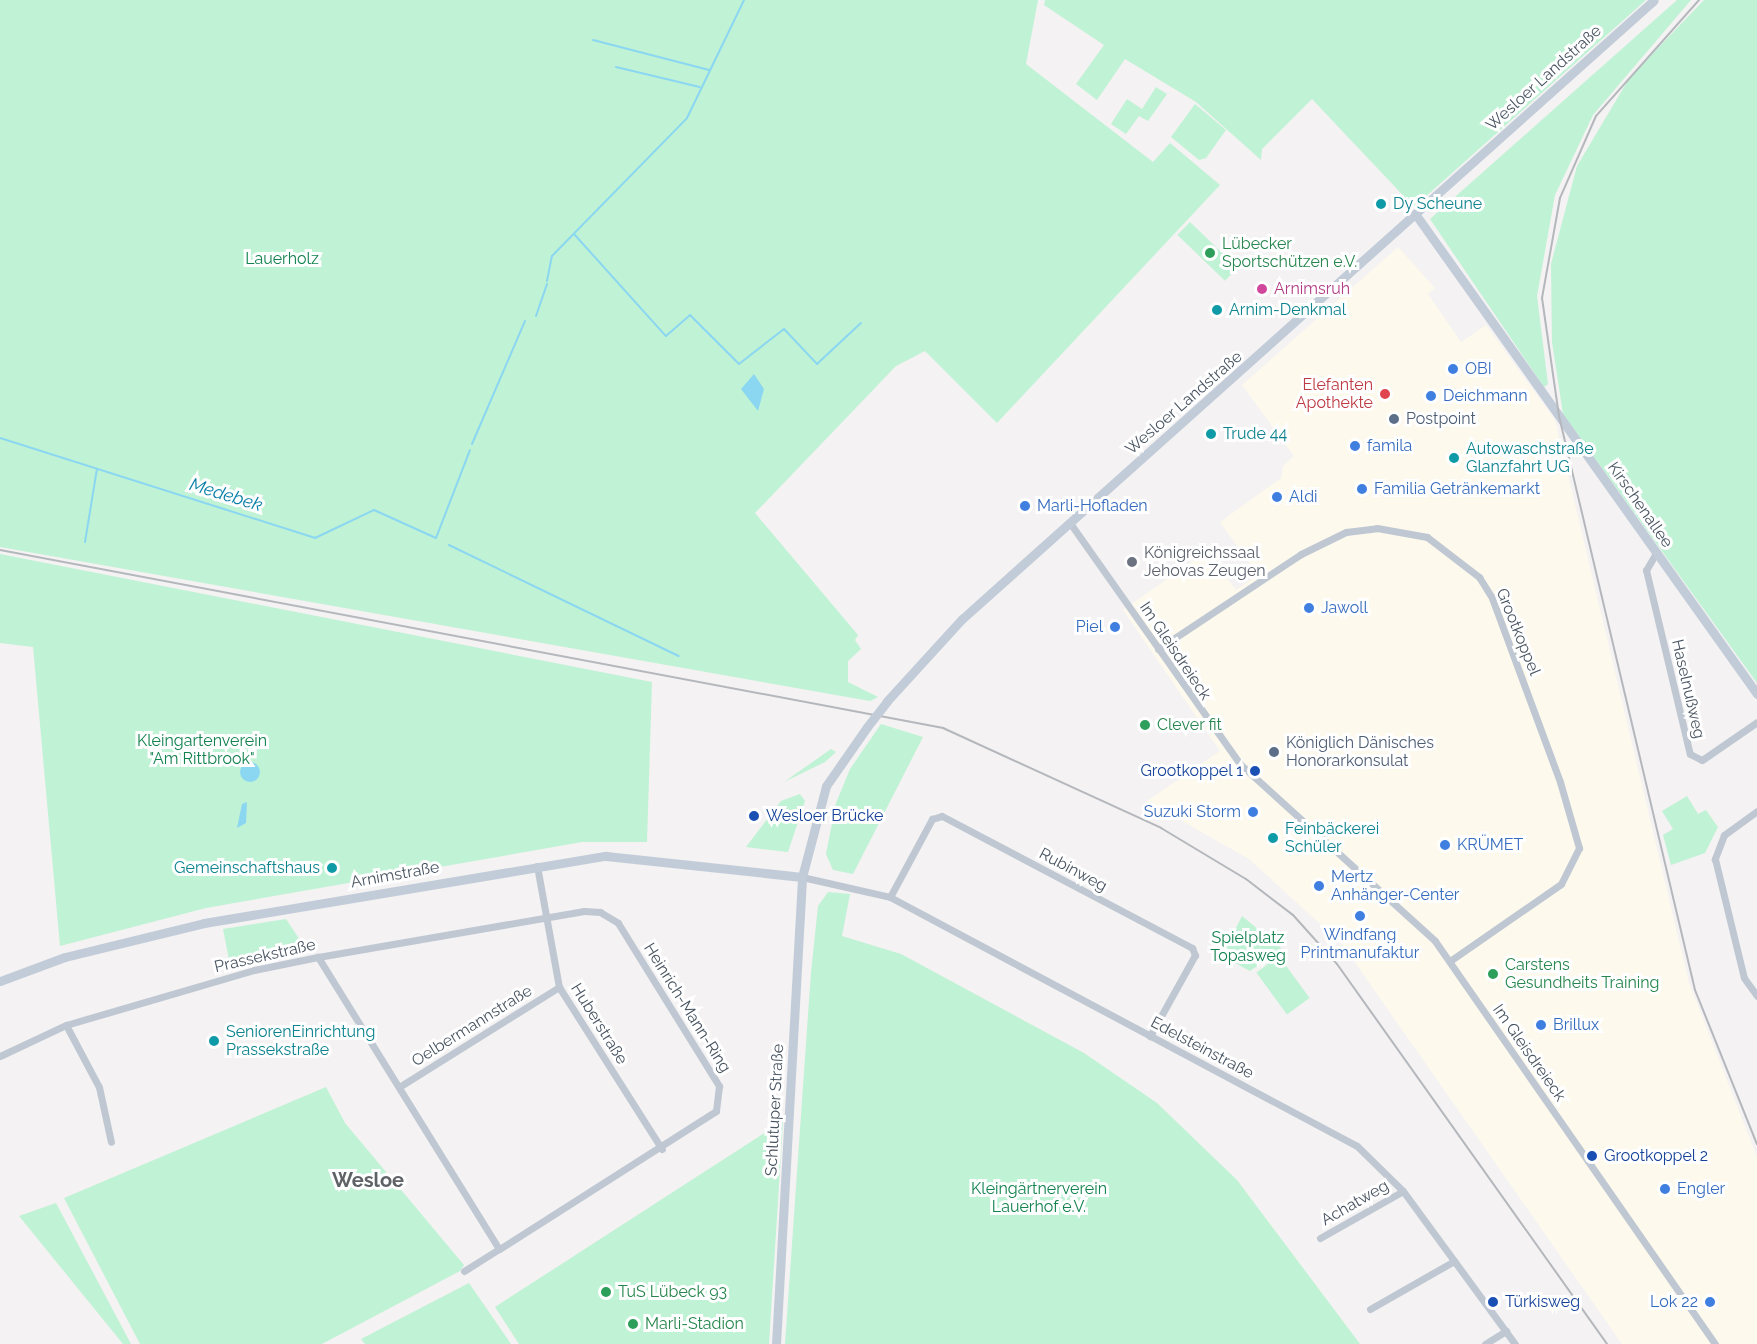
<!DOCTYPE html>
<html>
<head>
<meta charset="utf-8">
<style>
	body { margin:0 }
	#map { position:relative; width:1757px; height:1344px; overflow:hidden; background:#f4f2f2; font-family:Raleway,sans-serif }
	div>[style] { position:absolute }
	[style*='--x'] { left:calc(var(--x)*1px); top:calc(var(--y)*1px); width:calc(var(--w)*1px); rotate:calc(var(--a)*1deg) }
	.commercial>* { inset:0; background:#fdf9ed }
	.green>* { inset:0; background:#c0f2d5; transform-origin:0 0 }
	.water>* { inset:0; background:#8bd7f1 }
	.round { border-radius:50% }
	.stream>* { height:2px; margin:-1px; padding:0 1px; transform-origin:1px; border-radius:1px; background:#8bd7f1 }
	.street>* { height:7px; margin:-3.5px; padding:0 3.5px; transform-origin:3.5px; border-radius:3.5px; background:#bfc8d2 }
	.secondary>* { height:9px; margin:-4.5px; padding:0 4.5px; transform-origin:4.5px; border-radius:4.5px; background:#c2ccd9 }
	.rail>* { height:2px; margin:-1px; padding:0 1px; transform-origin:1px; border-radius:1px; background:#b4b7bc }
	.secondary-bridge>* { height:9px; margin:-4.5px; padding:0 4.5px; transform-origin:4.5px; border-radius:4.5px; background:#c2ccd9 }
	.dots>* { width:16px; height:16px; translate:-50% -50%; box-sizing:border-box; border:3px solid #fff; border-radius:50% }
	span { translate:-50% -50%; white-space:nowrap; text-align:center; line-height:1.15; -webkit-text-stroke:6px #fff; paint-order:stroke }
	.street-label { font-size:16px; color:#485461 }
	.culture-label { font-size:16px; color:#0d838f }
	.left { translate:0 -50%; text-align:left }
	.right { translate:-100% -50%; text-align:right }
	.leisure-label { font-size:16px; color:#27864d }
	.park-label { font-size:16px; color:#13824f }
	.hotel-label { font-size:16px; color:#b23c85 }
	.shop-label { font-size:16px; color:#366cbe }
	.health-label { font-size:16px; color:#be3a42 }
	.service-label { font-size:16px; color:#4e5e75 }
	.worship-label { font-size:16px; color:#5b616d }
	.transit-label { font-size:16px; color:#164399 }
	.water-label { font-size:18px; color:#067ea6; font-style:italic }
	.quarter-label { font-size:20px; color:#5e6267; font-weight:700 }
</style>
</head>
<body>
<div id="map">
	<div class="commercial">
		<div style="clip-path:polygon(1398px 247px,1435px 288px,1428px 294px,1461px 342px,1486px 325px,1555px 420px,1689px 983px,1757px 1157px,1757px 1344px,1622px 1344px,1342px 944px,1249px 859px,1147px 801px,1220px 751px,1123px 610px,1207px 551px,1236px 590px,1258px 575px,1220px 522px,1281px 478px,1283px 466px,1294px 456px,1242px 385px)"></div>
	</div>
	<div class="green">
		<div style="clip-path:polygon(0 0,1038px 0,1026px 64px,1153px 162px,1170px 143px,1220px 185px,997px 423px,925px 351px,896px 366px,755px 513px,858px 635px,855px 640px,861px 649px,848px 661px,848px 682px,878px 697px,870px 701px,0 547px)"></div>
		<div style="clip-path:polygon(1045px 0,1646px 0,1414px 207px,1312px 99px,1262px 149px,1261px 160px,1196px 102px,1125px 59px,1097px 100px,1076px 84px,1104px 45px,1044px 5px)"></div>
		<div style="clip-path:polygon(1677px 0,1691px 0,1593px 115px,1555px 195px,1537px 296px,1548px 384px,1544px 387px,1430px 219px)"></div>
		<div style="clip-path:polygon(1704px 0,1757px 0,1757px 683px,1563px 414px,1552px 342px,1551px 264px,1577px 166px,1630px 77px)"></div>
		<div style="clip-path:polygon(1156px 87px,1167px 94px,1148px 121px,1139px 116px,1126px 134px,1111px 124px,1127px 99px,1142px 109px)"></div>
		<div style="clip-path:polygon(1195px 104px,1226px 130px,1206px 158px,1199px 160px,1171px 137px)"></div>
		<div style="left:1190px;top:222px;width:66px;height:18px;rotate:44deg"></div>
		<div style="clip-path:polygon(0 554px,652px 682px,647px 842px,582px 842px,206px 908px,60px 946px,33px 647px,0 643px)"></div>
		<div style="clip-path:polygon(881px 724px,923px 737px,853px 874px,833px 870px,826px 854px,836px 803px,850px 769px)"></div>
		<div style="clip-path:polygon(831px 749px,836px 752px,825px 762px,784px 782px)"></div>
		<div style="clip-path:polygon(800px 794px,805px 801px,788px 852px,746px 847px,781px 801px)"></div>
		<div style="clip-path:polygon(1687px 796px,1698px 814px,1706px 810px,1718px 827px,1705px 853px,1671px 865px,1663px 835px,1673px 829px,1662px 811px)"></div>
		<div style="clip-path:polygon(828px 892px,850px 894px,842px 936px,901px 954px,1084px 1053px,1157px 1103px,1237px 1180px,1360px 1344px,785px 1344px,811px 972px,818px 906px)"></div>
		<div style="clip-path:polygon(1242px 916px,1282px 949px,1250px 971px,1222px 956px)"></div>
		<div style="clip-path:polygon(286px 919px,308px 952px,231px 970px,223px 929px)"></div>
		<div style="left:1279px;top:956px;width:52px;height:28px;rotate:54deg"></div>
		<div style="clip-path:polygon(326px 1087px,345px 1123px,464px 1265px,460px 1271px,322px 1344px,140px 1344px,64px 1198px)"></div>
		<div style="clip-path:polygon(783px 1121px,769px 1344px,519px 1344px,495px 1307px)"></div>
		<div style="clip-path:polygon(56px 1203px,131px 1344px,123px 1344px,19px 1216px)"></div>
		<div style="clip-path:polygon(469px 1283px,511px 1344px,365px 1344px,361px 1339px)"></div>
	</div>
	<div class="water">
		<div style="clip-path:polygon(754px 374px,764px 389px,758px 411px,741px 389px)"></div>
		<div class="round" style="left:240px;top:762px;width:20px;height:20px"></div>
		<div style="clip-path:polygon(247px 802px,246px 823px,237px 828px,242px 804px)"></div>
	</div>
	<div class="stream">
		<div style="--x:593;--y:40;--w:120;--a:14.5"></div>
		<div style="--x:616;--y:67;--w:86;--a:13.4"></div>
		<div style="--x:574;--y:234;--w:137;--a:48"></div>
		<div style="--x:666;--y:336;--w:32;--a:-41"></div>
		<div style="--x:690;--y:315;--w:69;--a:45"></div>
		<div style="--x:739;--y:364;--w:57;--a:-37.9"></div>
		<div style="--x:784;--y:329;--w:48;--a:46.7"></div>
		<div style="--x:817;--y:364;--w:60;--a:-43"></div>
		<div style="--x:547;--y:281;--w:25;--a:-79"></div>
		<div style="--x:552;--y:256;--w:193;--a:-45.6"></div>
		<div style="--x:687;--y:118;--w:131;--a:-64.2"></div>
		<div style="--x:536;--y:316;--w:34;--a:-71"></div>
		<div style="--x:0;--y:438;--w:330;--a:17.6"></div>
		<div style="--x:315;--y:538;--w:65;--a:-25.4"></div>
		<div style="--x:374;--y:510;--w:68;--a:24.3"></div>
		<div style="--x:436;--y:538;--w:94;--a:-68.9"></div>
		<div style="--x:472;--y:444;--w:134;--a:-66.7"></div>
		<div style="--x:85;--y:542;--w:74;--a:-80.7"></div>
		<div style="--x:449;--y:545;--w:255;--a:25.8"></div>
	</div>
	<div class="street">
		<div style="--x:1070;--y:523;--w:295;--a:54.8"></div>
		<div style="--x:1240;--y:764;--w:263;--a:42.2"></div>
		<div style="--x:1435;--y:941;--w:491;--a:55.2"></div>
		<div style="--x:1656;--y:553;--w:20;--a:120"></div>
		<div style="--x:1646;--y:570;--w:189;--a:76.6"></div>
		<div style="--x:1690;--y:754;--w:13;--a:27"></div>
		<div style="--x:1702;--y:760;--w:67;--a:-34.6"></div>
		<div style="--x:1158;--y:649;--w:172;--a:-33.6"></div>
		<div style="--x:1301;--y:554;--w:50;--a:-26.1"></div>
		<div style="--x:1346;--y:532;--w:31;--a:-7"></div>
		<div style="--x:1377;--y:528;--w:51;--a:10.2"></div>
		<div style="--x:1427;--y:537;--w:66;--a:37.6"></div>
		<div style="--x:1479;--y:577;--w:25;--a:58"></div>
		<div style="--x:1492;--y:598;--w:196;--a:69.7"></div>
		<div style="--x:1560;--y:782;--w:69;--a:73.9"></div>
		<div style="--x:1579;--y:848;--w:40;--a:116.6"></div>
		<div style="--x:1561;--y:884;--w:135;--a:145.3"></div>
		<div style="--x:1757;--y:811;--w:41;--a:144"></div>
		<div style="--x:1724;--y:835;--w:26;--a:111"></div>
		<div style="--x:1715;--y:859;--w:122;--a:76.3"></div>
		<div style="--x:1744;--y:978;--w:22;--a:54"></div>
		<div style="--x:537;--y:866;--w:123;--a:79.7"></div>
		<div style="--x:559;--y:987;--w:192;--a:57.6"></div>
		<div style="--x:802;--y:877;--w:90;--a:12.8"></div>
		<div style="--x:890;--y:897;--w:529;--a:28.07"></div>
		<div style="--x:1357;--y:1146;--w:64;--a:44.4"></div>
		<div style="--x:1403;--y:1191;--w:190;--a:53.8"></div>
		<div style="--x:890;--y:897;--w:89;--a:-61.7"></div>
		<div style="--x:932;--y:819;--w:10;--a:-17"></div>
		<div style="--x:942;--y:816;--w:283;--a:27.8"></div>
		<div style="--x:1192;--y:948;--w:8;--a:67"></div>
		<div style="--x:1195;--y:955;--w:93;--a:119.1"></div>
		<div style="--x:66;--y:1025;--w:70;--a:62"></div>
		<div style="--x:99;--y:1087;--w:56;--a:77.7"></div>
		<div style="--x:0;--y:1056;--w:73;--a:-25.2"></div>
		<div style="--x:66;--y:1025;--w:196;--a:-16.3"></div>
		<div style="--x:254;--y:970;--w:65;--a:-11.5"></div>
		<div style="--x:318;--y:957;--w:270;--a:-9.8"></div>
		<div style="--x:584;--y:911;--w:16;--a:4"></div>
		<div style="--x:600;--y:912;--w:21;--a:31"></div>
		<div style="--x:618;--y:923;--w:192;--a:58.2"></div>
		<div style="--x:719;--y:1086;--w:25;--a:97"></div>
		<div style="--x:716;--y:1111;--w:257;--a:147.5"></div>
		<div style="--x:499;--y:1249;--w:344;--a:-121.8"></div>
		<div style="--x:399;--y:1087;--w:189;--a:-32"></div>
		<div style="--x:1320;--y:1238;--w:95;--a:-29.5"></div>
		<div style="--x:464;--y:1271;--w:41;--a:-32.2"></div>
		<div style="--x:1370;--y:1309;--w:97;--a:-29.7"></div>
		<div style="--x:1485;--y:1344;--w:25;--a:-32"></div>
	</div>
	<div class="secondary">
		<div style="--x:1416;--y:215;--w:588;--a:54.55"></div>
		<div style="--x:887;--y:701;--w:111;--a:-47.6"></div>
		<div style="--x:962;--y:619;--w:928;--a:-41.81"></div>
		<div style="--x:0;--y:981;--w:69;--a:-20.3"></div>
		<div style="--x:65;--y:957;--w:143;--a:-13.7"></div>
		<div style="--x:204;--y:923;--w:408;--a:-9.5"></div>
		<div style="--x:606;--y:856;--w:197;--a:6.1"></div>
		<div style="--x:776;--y:1344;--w:468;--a:-86.8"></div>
		<div style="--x:802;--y:877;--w:94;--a:-75.2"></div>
		<div style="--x:826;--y:786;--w:72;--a:-55.2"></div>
	</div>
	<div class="rail">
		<div style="--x:1699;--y:0;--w:155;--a:131.6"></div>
		<div style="--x:1596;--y:116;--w:90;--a:113.7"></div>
		<div style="--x:1560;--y:198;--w:102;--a:100.2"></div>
		<div style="--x:1542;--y:298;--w:119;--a:81.8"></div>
		<div style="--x:1559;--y:416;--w:590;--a:76.67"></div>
		<div style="--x:1695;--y:990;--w:166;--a:68.1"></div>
		<div style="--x:0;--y:550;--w:960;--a:10.69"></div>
		<div style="--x:943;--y:728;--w:240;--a:24.6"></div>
		<div style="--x:1161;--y:828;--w:99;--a:31"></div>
		<div style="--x:1246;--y:879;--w:59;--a:37.5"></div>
		<div style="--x:1293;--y:915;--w:66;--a:48.1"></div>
		<div style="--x:1337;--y:964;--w:466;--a:54.6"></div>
	</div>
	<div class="secondary-bridge">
		<div style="--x:867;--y:727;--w:33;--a:-52"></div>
	</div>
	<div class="dots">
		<div style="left:1381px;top:204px;background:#0f9aa8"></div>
		<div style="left:1210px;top:253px;background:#2e9e5b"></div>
		<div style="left:1262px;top:289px;background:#d1479c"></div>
		<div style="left:1217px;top:310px;background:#0f9aa8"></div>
		<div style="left:1453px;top:369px;background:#3f7fe0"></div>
		<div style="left:1385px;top:394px;background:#e0444e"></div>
		<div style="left:1431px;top:396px;background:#3f7fe0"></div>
		<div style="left:1394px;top:419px;background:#5c6f8a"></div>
		<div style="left:1211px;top:434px;background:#0f9aa8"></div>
		<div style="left:1355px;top:446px;background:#3f7fe0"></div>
		<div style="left:1454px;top:458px;background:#0f9aa8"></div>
		<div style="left:1362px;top:489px;background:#3f7fe0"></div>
		<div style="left:1277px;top:497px;background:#3f7fe0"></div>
		<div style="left:1025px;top:506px;background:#3f7fe0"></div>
		<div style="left:1132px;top:562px;background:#6b7280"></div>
		<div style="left:1309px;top:608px;background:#3f7fe0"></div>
		<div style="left:1115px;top:627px;background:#3f7fe0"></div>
		<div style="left:1145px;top:725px;background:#2e9e5b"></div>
		<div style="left:1274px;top:752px;background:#5c6f8a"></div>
		<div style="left:1255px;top:771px;background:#1a4fb4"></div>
		<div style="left:1253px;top:812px;background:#3f7fe0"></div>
		<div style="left:754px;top:816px;background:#1a4fb4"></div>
		<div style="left:1273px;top:838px;background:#0f9aa8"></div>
		<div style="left:1445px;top:845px;background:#3f7fe0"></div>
		<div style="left:332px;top:868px;background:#0f9aa8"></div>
		<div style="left:1319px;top:886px;background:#3f7fe0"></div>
		<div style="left:1360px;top:916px;background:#3f7fe0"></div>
		<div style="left:1493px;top:974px;background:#2e9e5b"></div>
		<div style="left:1541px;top:1025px;background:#3f7fe0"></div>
		<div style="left:214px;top:1041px;background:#0f9aa8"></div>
		<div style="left:1592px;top:1156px;background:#1a4fb4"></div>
		<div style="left:1665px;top:1189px;background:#3f7fe0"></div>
		<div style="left:606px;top:1292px;background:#2e9e5b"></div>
		<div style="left:1493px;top:1302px;background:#1a4fb4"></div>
		<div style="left:1710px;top:1302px;background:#3f7fe0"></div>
		<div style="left:633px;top:1324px;background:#2e9e5b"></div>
	</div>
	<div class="street-label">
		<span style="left:1544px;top:78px;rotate:-42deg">Wesloer Landstraße</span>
		<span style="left:1184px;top:403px;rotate:-41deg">Wesloer Landstraße</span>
		<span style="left:1640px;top:505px;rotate:55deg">Kirschenallee</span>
		<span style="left:1518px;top:632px;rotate:68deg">Grootkoppel</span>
		<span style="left:1175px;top:651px;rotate:56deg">Im Gleisdreieck</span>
		<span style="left:1688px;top:689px;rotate:77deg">Haselnußweg</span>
		<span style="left:1073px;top:870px;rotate:28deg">Rubinweg</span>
		<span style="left:395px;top:875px;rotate:-10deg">Arnimstraße</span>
		<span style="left:265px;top:956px;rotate:-13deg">Prassekstraße</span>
		<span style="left:687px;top:1008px;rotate:58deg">Heinrich-Mann-Ring</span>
		<span style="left:599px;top:1024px;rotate:58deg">Huberstraße</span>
		<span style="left:472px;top:1026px;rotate:-32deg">Oelbermannstraße</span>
		<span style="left:1202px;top:1048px;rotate:28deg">Edelsteinstraße</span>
		<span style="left:1529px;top:1053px;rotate:55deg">Im Gleisdreieck</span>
		<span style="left:775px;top:1110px;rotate:-87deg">Schlutuper Straße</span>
		<span style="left:1355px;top:1203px;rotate:-30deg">Achatweg</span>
	</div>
	<div class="culture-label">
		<span class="left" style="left:1393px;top:204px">Dy Scheune</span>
		<span class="left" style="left:1229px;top:310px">Arnim-Denkmal</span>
		<span class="left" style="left:1223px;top:434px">Trude 44</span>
		<span class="left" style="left:1466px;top:458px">Autowaschstraße<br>Glanzfahrt UG</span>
		<span class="left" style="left:1285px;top:838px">Feinbäckerei<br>Schüler</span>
		<span class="right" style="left:320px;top:868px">Gemeinschaftshaus</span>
		<span class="left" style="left:226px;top:1041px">SeniorenEinrichtung<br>Prassekstraße</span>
	</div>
	<div class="leisure-label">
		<span class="left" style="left:1222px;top:253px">Lübecker<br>Sportschützen e.V.</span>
		<span class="left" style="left:1157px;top:725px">Clever fit</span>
		<span class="left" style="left:1505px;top:974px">Carstens<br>Gesundheits Training</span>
		<span class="left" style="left:618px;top:1292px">TuS Lübeck 93</span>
		<span class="left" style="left:645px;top:1324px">Marli-Stadion</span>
	</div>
	<div class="park-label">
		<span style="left:282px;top:259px">Lauerholz</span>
		<span style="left:202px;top:750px">Kleingartenverein<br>"Am Rittbrook"</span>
		<span style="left:1248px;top:947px">Spielplatz<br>Topasweg</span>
		<span style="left:1039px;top:1198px">Kleingärtnerverein<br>Lauerhof e.V.</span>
	</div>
	<div class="hotel-label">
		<span class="left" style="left:1274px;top:289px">Arnimsruh</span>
	</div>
	<div class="shop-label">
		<span class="left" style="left:1465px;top:369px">OBI</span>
		<span class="left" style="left:1443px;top:396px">Deichmann</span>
		<span class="left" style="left:1367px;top:446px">famila</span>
		<span class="left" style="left:1374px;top:489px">Familia Getränkemarkt</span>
		<span class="left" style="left:1289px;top:497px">Aldi</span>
		<span class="left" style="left:1037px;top:506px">Marli-Hofladen</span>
		<span class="left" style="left:1321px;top:608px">Jawoll</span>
		<span class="right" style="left:1103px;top:627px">Piel</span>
		<span class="right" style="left:1241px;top:812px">Suzuki Storm</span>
		<span class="left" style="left:1457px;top:845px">KRÜMET</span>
		<span class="left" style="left:1331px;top:886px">Mertz<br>Anhänger-Center</span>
		<span style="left:1360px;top:944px">Windfang<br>Printmanufaktur</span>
		<span class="left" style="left:1553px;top:1025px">Brillux</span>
		<span class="left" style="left:1677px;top:1189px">Engler</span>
		<span class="right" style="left:1698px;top:1302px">Lok 22</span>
	</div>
	<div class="health-label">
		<span class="right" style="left:1373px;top:394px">Elefanten<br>Apothekte</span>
	</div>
	<div class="service-label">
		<span class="left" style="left:1406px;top:419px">Postpoint</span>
		<span class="left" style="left:1286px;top:752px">Königlich Dänisches<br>Honorarkonsulat</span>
	</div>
	<div class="worship-label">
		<span class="left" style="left:1144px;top:562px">Königreichssaal<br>Jehovas Zeugen</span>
	</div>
	<div class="transit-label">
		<span class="right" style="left:1243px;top:771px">Grootkoppel 1</span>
		<span class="left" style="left:766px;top:816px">Wesloer Brücke</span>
		<span class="left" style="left:1604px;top:1156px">Grootkoppel 2</span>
		<span class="left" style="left:1505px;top:1302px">Türkisweg</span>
	</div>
	<div class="water-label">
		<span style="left:226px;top:495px;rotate:17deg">Medebek</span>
	</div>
	<div class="quarter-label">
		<span style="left:368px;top:1180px">Wesloe</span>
	</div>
</div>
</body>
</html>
